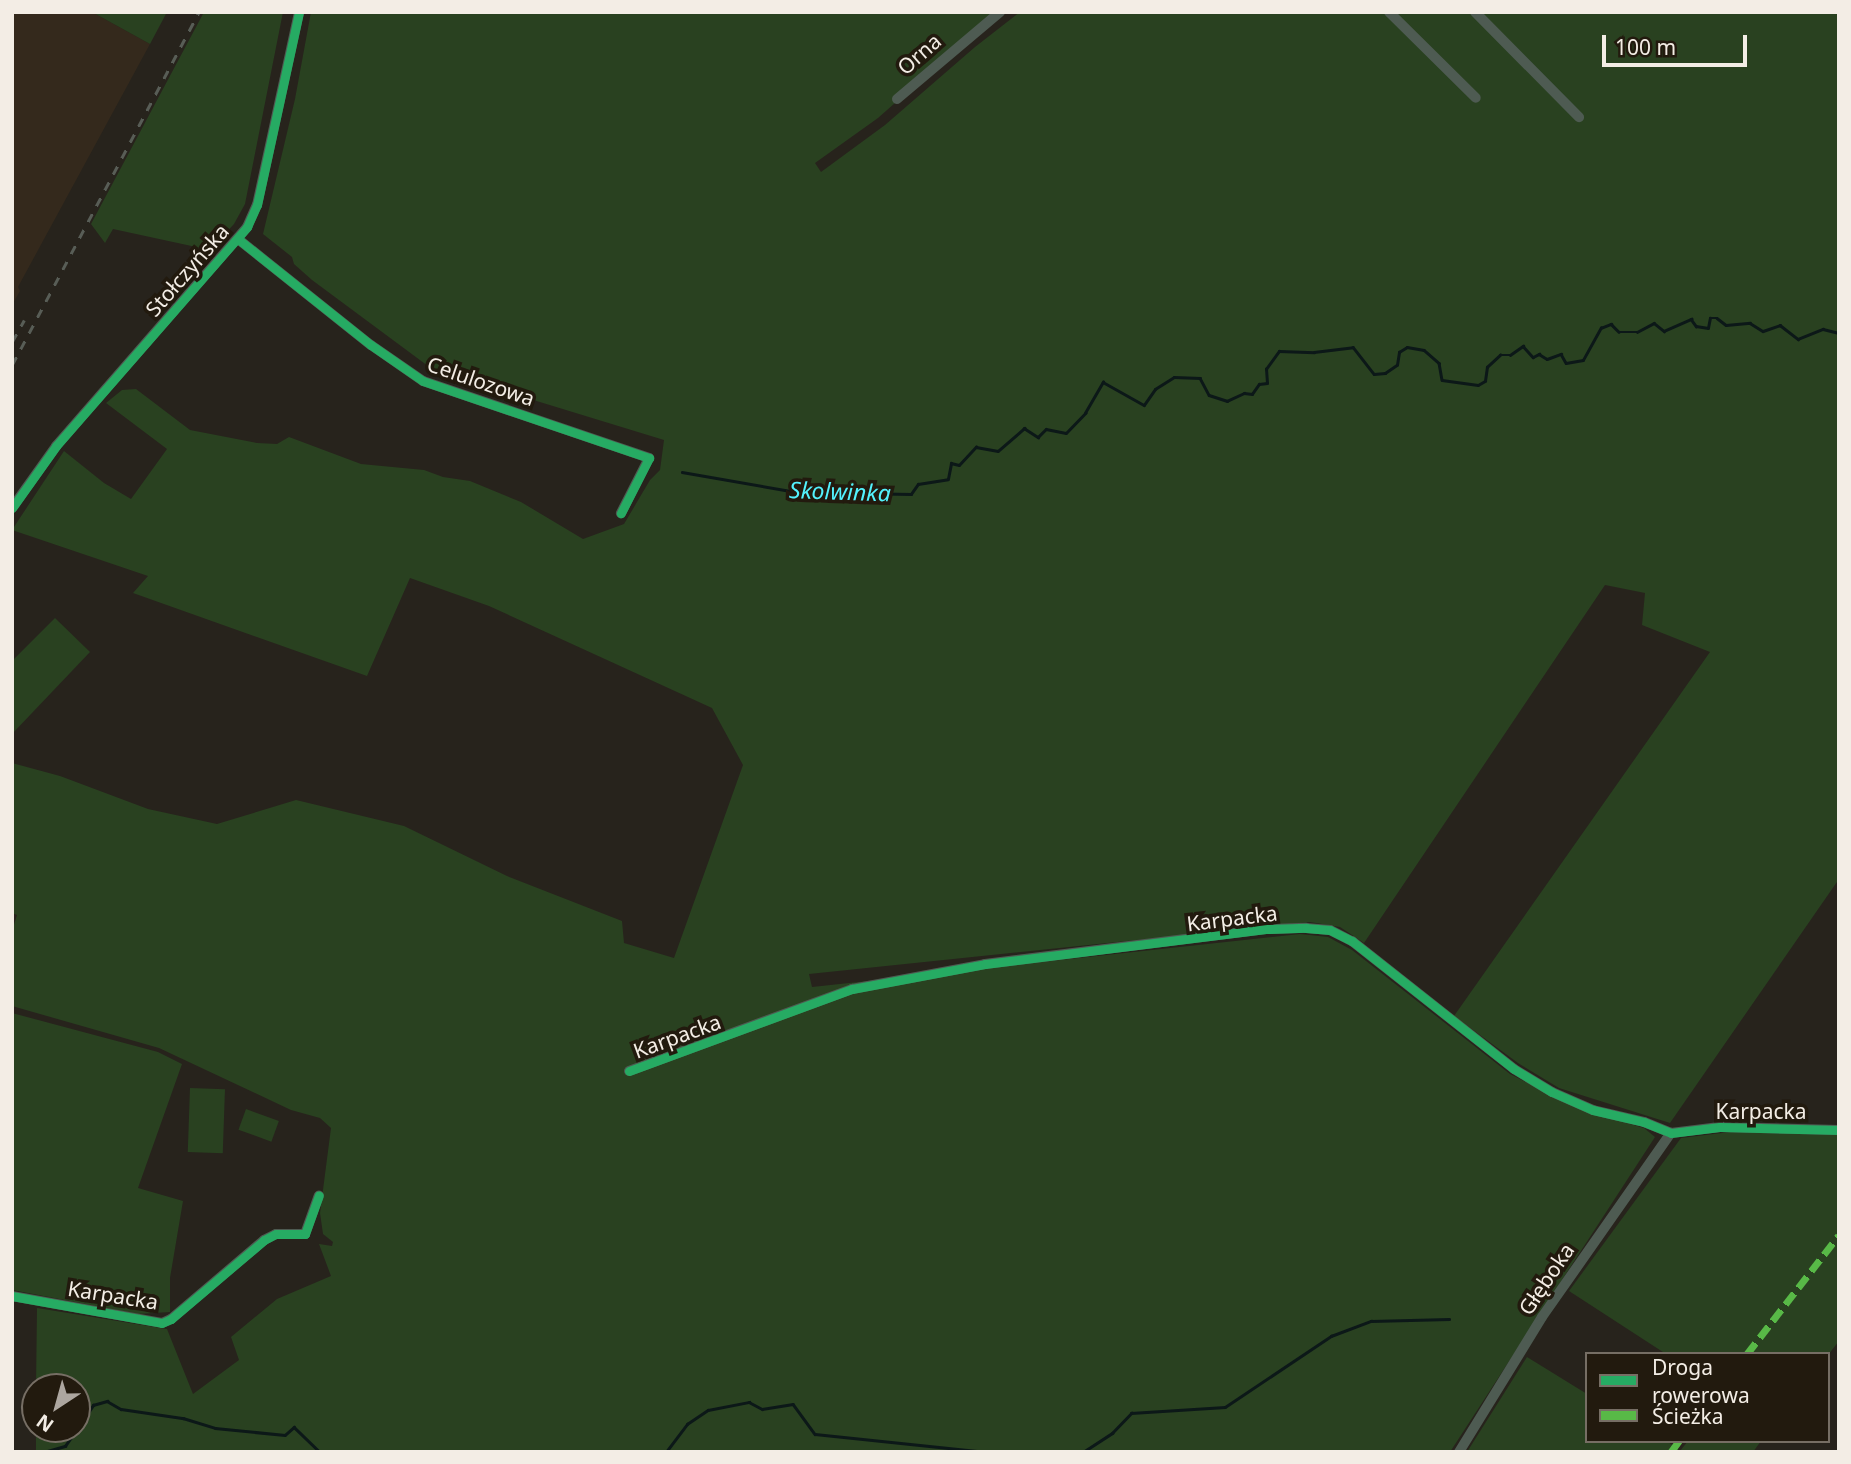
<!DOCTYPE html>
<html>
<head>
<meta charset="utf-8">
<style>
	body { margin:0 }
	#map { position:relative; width:1851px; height:1464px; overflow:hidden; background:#27231c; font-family:"Noto Sans",sans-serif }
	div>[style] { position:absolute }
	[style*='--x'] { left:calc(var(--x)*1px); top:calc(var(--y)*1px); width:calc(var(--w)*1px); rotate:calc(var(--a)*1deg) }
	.industrial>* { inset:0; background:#34291c }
	.green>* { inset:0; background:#294120; transform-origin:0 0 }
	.stream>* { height:2.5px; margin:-1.25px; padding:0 1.25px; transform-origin:1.25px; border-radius:1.25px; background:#0c1818 }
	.minor>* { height:10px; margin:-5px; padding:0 5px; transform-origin:5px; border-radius:5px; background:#4e5b52 }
	.rail>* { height:2.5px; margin-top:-1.25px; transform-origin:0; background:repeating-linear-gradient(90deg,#585d56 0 9px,transparent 0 18px) }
	.quiet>* { height:7px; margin-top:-3.5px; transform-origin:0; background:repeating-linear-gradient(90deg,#58b947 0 14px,transparent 0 21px) }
	.cycleway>* { height:9px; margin:-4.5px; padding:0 4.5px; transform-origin:4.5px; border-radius:4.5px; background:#26ab63 }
	span { translate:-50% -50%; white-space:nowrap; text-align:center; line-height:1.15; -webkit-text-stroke:7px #221a0e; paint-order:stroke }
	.street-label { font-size:21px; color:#f3ede5 }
	.water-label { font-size:23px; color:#53f2fd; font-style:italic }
	.frame { position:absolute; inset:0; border:14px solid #f3ede5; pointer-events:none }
	.legend { position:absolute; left:1585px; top:1352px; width:245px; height:91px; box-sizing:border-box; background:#221a0e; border:2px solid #766e64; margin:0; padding:9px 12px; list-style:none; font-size:21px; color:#f3ede5 }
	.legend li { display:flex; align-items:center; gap:14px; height:35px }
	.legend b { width:35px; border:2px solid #766e64 }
	.north { position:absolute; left:21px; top:1373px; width:70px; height:70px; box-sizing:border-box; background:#221a0e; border:2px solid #766e64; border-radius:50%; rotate:216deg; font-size:19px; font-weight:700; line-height:28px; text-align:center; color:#f3ede5 }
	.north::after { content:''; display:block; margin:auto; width:24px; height:32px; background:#aca69f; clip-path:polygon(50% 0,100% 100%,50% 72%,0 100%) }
	.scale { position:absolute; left:1602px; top:35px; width:145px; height:32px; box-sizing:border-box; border:4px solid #f3ede5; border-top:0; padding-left:9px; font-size:21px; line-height:24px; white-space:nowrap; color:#f3ede5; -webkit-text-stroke:5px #221a0e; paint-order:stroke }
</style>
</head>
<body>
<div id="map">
	<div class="industrial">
		<div style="clip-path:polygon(12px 12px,92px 12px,150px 44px,18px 287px,20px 291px,12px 305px)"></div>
	</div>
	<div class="green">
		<div style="clip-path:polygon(92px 12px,167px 12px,150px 44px)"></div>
		<div style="clip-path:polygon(204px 12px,283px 12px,245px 204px,234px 224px,210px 250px,113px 229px,105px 243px,91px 224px)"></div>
		<div style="clip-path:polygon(311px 12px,998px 12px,878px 118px,815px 163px,821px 172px,885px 125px,975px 47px,1020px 12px,1839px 12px,1839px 879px,1670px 1123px,1559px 1088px,1518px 1063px,1454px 1016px,1710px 652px,1642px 625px,1645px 593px,1605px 585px,1364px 943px,1340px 927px,1310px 922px,809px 974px,812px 987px,1300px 934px,1328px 937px,1352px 950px,1510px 1074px,1582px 1110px,1644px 1128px,1655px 1137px,1450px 1452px,36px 1452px,36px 1429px,77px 1429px,77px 1387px,36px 1387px,37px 1308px,167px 1329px,193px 1394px,239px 1360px,231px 1337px,277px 1299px,331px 1276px,319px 1244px,332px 1246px,333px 1242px,323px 1234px,320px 1213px,331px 1128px,320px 1118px,291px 1110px,159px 1048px,12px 1006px,12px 931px,17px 915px,12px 913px,12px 763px,60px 776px,148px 809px,217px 824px,296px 800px,404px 826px,507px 876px,622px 921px,624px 943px,674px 958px,743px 765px,712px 708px,489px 606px,410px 578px,367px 676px,133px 593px,148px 576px,12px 530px,64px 451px,104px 483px,131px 499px,167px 449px,106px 403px,122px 390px,136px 389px,190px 430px,257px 443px,277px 444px,289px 437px,361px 464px,424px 470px,443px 477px,470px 481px,521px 502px,583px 539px,624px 524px,650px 480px,660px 470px,664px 440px,432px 369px,312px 280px,294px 264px,292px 257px,263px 234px,295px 99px)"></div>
		<div style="clip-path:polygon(55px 618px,90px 652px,12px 734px,12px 661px)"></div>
		<div style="clip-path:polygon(12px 1013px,158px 1052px,182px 1064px,138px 1188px,183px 1201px,170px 1278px,170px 1312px,138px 1314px,12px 1290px)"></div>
		<div style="left:190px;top:1088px;width:35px;height:64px;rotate:2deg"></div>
		<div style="left:246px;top:1109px;width:35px;height:22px;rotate:20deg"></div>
		<div style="clip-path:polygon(1730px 1132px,1839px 1135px,1839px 1341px,1828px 1355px,1666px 1354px,1569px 1291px,1681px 1138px)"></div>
		<div style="clip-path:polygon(1527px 1357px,1587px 1394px,1587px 1441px,1667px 1441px,1680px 1451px,1688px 1441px,1761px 1441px,1753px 1452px,1467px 1452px)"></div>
	</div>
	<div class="stream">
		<div style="--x:682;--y:472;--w:117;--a:9.9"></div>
		<div style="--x:797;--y:492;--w:114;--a:1"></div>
		<div style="--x:911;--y:494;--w:12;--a:-55"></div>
		<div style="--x:918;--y:484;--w:30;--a:-9"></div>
		<div style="--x:948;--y:479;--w:16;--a:-79"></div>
		<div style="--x:951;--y:463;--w:8;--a:14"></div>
		<div style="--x:959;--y:465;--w:25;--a:-47"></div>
		<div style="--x:976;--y:447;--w:22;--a:10"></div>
		<div style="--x:998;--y:451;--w:35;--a:-41"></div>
		<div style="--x:1024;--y:428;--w:17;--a:33"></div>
		<div style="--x:1038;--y:437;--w:11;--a:-45"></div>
		<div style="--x:1046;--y:429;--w:20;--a:11"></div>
		<div style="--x:1066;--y:433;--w:28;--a:-46"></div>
		<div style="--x:1085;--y:413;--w:36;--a:-60"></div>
		<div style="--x:1103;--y:382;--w:47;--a:29.3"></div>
		<div style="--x:1144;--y:405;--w:19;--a:-55"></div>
		<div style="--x:1155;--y:389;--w:22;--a:-32"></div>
		<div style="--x:1174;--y:377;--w:26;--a:2"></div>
		<div style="--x:1200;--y:378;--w:19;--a:62"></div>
		<div style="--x:1209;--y:395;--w:19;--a:18"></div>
		<div style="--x:1227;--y:401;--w:19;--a:-25"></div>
		<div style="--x:1244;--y:393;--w:8;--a:7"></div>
		<div style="--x:1252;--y:394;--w:12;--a:-55"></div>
		<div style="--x:1259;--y:384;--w:8;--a:-7"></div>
		<div style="--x:1267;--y:383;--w:14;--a:-94"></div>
		<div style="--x:1266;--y:369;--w:22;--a:-54"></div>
		<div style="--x:1279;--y:351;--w:35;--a:2"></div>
		<div style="--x:1314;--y:352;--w:39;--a:-7"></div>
		<div style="--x:1353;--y:347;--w:34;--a:52"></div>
		<div style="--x:1374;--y:374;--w:11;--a:-5"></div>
		<div style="--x:1385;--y:373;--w:14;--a:-34"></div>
		<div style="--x:1397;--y:365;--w:13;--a:-81"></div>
		<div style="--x:1399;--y:352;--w:9;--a:-32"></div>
		<div style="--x:1407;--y:347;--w:17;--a:10"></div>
		<div style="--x:1424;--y:350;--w:20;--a:41"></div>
		<div style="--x:1439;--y:363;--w:17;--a:80"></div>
		<div style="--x:1442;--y:380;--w:36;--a:8"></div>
		<div style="--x:1478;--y:385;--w:8;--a:-30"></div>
		<div style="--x:1485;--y:381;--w:14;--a:-82"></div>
		<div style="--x:1487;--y:367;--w:18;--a:-43"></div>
		<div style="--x:1500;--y:355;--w:10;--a:0"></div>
		<div style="--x:1510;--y:355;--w:16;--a:-35"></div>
		<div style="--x:1523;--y:346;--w:15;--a:48"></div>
		<div style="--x:1533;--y:357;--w:7;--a:-27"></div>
		<div style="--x:1539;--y:354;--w:9;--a:32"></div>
		<div style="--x:1547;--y:359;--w:15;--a:-20"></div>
		<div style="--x:1561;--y:354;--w:10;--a:61"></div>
		<div style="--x:1566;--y:363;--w:17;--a:-10"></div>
		<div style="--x:1583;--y:360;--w:37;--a:-61"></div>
		<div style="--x:1601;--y:328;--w:11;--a:-22"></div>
		<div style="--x:1611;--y:324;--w:11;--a:45"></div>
		<div style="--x:1619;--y:332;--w:18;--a:0"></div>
		<div style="--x:1637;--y:332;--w:19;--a:-28"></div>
		<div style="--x:1654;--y:323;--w:13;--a:39"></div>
		<div style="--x:1664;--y:331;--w:30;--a:-24"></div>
		<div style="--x:1691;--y:319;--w:9;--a:54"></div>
		<div style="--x:1696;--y:326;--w:12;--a:9"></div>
		<div style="--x:1708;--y:328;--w:10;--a:-79"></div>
		<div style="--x:1710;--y:318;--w:7;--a:0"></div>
		<div style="--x:1717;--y:318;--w:11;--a:38"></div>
		<div style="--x:1726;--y:325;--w:24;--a:-5"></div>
		<div style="--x:1750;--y:323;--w:15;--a:32"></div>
		<div style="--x:1763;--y:331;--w:18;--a:-19"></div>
		<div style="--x:1780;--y:325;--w:23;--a:38"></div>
		<div style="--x:1798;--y:339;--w:27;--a:-22"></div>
		<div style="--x:1823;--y:329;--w:16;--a:14"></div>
		<div style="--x:77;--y:1429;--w:29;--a:-56"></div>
		<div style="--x:93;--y:1405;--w:15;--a:-16"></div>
		<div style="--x:107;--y:1401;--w:16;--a:30"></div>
		<div style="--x:121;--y:1409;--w:63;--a:8.3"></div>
		<div style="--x:183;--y:1418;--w:34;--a:17"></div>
		<div style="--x:215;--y:1428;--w:70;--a:5.7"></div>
		<div style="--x:285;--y:1435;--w:12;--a:-42"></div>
		<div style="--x:294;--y:1427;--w:36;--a:44"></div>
		<div style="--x:44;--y:1452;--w:22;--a:-16"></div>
		<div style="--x:65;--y:1446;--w:21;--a:-55"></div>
		<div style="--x:666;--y:1452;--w:35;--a:-53"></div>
		<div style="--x:687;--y:1424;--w:25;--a:-34"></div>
		<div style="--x:708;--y:1410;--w:42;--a:-11"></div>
		<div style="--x:749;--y:1402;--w:15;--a:28"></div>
		<div style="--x:762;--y:1409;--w:31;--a:-9"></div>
		<div style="--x:793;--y:1404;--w:37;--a:54"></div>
		<div style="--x:815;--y:1434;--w:172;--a:6"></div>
		<div style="--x:1083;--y:1452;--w:35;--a:-33"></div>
		<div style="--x:1112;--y:1433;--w:28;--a:-46"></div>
		<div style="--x:1131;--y:1413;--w:94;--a:-3.7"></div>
		<div style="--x:1225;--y:1407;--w:128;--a:-33.8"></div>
		<div style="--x:1331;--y:1336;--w:43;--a:-20.6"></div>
		<div style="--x:1371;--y:1321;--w:78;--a:-1.5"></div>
	</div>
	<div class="minor">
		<div style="--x:1389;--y:12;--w:122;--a:44.7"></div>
		<div style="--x:1475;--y:12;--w:148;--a:45.3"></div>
		<div style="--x:897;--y:99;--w:135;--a:-40.2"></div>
		<div style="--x:238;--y:239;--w:170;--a:38.6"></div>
		<div style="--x:371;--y:345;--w:63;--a:34.7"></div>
		<div style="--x:423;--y:381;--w:239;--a:18.8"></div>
		<div style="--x:649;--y:458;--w:62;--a:117"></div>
		<div style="--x:12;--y:508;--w:76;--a:-54.6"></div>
		<div style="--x:56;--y:446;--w:291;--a:-48.9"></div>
		<div style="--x:247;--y:227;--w:24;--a:-66"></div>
		<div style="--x:257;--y:205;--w:198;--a:-77.7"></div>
		<div style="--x:629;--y:1071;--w:238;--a:-20.2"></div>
		<div style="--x:852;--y:989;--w:135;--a:-10.6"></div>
		<div style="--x:985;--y:964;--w:285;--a:-7.1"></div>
		<div style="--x:1268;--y:929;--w:38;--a:-2"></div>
		<div style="--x:1306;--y:928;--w:24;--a:5"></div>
		<div style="--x:1330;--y:930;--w:25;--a:27"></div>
		<div style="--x:1352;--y:941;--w:206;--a:38.3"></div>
		<div style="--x:1514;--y:1069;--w:44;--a:31.2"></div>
		<div style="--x:1552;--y:1092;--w:45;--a:23.7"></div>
		<div style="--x:1593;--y:1110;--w:52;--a:13.2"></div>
		<div style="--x:1644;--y:1122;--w:29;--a:22"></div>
		<div style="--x:1671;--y:1133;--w:49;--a:-7"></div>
		<div style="--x:1720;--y:1127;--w:119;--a:1.4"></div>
		<div style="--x:12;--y:1296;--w:152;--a:10.2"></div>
		<div style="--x:162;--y:1323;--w:10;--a:-24"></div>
		<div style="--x:171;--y:1319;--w:122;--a:-40.3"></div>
		<div style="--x:264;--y:1240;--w:13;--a:-27"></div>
		<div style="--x:276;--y:1234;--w:29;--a:0"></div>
		<div style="--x:305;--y:1234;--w:41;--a:-70.3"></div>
		<div style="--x:1459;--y:1452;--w:158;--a:-58.4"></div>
		<div style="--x:1542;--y:1317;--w:225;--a:-55"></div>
	</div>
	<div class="rail">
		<div style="--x:12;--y:342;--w:25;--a:-61"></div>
		<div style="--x:12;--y:365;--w:399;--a:-62.1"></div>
	</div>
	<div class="quiet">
		<div style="--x:1747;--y:1354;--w:150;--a:-52.3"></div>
		<div style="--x:1671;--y:1452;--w:14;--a:-54"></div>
	</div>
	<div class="cycleway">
		<div style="--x:238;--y:239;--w:170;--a:38.6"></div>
		<div style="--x:371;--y:345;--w:63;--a:34.7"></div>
		<div style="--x:423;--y:381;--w:239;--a:18.8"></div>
		<div style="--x:649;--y:458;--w:62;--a:117"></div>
		<div style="--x:12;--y:508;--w:76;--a:-54.6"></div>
		<div style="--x:56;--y:446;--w:291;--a:-48.9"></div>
		<div style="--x:247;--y:227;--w:24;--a:-66"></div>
		<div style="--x:257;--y:205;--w:198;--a:-77.7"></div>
		<div style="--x:629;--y:1071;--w:238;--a:-20.2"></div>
		<div style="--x:852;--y:989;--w:135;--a:-10.6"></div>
		<div style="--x:985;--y:964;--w:285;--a:-7.1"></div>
		<div style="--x:1268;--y:929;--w:38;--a:-2"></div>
		<div style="--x:1306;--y:928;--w:24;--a:5"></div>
		<div style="--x:1330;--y:930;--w:25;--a:27"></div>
		<div style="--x:1352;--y:941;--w:206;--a:38.3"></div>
		<div style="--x:1514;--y:1069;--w:44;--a:31.2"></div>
		<div style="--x:1552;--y:1092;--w:45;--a:23.7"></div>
		<div style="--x:1593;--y:1110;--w:52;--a:13.2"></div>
		<div style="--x:1644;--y:1122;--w:29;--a:22"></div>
		<div style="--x:1671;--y:1133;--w:49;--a:-7"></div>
		<div style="--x:1720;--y:1127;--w:119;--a:1.4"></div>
		<div style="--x:12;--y:1296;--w:152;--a:10.2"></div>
		<div style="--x:162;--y:1323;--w:10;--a:-24"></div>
		<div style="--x:171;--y:1319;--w:122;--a:-40.3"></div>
		<div style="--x:264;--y:1240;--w:13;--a:-27"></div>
		<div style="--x:276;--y:1234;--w:29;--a:0"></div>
		<div style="--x:305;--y:1234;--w:41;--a:-70.3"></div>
	</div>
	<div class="street-label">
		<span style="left:919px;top:54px;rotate:-41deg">Orna</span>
		<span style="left:187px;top:270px;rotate:-49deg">Stołczyńska</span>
		<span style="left:481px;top:381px;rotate:19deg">Celulozowa</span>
		<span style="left:1232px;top:918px;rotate:-7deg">Karpacka</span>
		<span style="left:677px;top:1036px;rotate:-20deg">Karpacka</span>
		<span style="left:1761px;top:1111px">Karpacka</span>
		<span style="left:1546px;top:1279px;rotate:-56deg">Głęboka</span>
		<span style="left:113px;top:1295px;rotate:9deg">Karpacka</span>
	</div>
	<div class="water-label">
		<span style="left:840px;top:491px;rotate:2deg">Skolwinka</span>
	</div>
	<div class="frame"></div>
	<ul class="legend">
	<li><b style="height:9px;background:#26ab63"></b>Droga rowerowa</li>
	<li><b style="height:9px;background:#58b947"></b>Ścieżka</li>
	</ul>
	<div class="north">N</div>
	<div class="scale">100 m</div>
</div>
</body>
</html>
